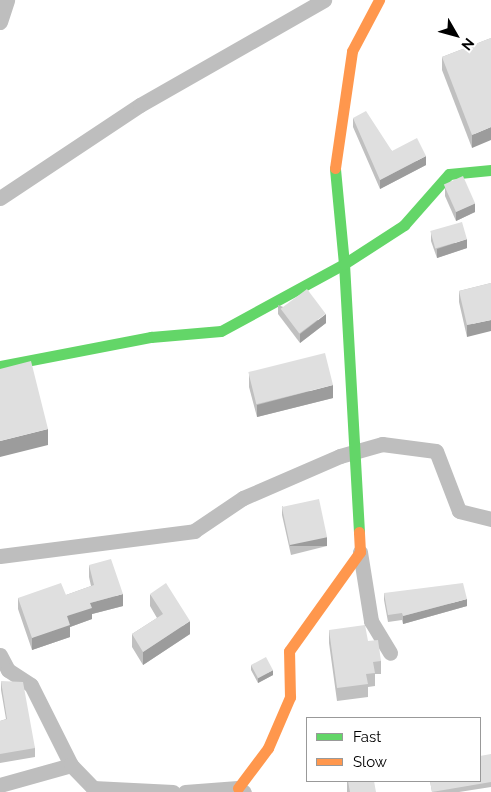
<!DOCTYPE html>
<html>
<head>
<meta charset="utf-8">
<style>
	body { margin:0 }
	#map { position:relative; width:491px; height:792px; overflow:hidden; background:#fff; font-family:Raleway,sans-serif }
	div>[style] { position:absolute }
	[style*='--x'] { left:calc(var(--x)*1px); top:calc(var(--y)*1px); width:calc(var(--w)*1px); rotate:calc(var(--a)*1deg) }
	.street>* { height:15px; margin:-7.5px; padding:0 7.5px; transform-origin:7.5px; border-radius:7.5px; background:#bebebe }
	.fast>* { height:11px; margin:-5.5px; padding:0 5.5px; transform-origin:5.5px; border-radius:5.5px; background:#63d668 }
	.slow>* { height:11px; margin:-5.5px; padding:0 5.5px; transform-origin:5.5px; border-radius:5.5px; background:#ff974d }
	.wall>* { inset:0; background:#c0c0c0; transform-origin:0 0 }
	.shaded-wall>* { inset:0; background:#9c9c9c; transform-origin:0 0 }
	.building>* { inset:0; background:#dfdfdf; transform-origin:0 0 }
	span { translate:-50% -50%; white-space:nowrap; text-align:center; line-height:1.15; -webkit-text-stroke:5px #fff; paint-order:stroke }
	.legend { position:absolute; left:306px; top:717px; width:175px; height:65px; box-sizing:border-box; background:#fff; border:1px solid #999; margin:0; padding:6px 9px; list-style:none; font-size:15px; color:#000 }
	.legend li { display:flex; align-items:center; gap:10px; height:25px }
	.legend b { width:25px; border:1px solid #999 }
	.north { position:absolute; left:431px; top:10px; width:50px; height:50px; -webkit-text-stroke:4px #fff; paint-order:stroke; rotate:128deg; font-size:14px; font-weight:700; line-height:20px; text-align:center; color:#000 }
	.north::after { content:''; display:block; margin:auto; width:18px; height:22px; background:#000; clip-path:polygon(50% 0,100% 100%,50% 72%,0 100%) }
</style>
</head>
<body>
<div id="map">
	<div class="street">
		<div style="--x:0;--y:22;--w:23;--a:-72"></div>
		<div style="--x:0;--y:198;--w:168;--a:-33.6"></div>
		<div style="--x:140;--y:105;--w:212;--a:-29.7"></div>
		<div style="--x:360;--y:552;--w:70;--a:80.9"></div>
		<div style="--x:371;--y:621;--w:37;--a:59"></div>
		<div style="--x:0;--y:556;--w:196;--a:-7.3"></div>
		<div style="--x:194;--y:531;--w:59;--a:-34"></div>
		<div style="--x:243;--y:498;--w:106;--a:-23.4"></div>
		<div style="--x:340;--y:456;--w:44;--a:-15.9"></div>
		<div style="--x:382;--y:444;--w:54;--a:7.4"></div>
		<div style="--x:436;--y:451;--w:64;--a:69"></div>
		<div style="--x:459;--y:511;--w:33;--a:14"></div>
		<div style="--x:0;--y:655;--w:17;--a:62"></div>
		<div style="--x:8;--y:670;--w:27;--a:33"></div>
		<div style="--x:31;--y:685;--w:89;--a:63.4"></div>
		<div style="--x:0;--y:785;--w:74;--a:-15.7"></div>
		<div style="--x:71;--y:765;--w:32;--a:46"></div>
		<div style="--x:93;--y:788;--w:80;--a:2.9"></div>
		<div style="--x:185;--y:792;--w:53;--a:-4.3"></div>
		<div style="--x:238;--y:788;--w:7;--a:34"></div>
	</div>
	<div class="fast">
		<div style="--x:0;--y:366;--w:154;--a:-10.9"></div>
		<div style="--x:151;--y:337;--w:70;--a:-4.9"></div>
		<div style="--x:221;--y:331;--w:140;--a:-28.6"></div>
		<div style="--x:344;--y:264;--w:96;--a:-95.4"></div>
		<div style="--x:359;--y:532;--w:268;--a:-93.2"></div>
		<div style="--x:344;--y:264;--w:72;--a:-33"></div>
		<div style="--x:404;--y:225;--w:68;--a:-48.6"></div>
		<div style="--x:449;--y:174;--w:42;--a:-5.4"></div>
	</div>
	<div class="slow">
		<div style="--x:335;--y:168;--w:118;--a:-81.7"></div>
		<div style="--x:352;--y:51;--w:58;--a:-62.1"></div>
		<div style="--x:238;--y:788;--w:50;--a:-53.1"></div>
		<div style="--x:268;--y:748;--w:56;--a:-66.7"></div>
		<div style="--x:290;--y:697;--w:46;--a:-91.2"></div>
		<div style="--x:289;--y:651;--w:122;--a:-54.4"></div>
		<div style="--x:360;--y:552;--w:20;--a:-93"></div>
	</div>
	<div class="wall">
		<div style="clip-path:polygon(491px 38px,472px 148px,442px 70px,442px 57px)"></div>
		<div style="clip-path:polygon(353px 118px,392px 151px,426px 165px,380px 189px,353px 127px)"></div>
		<div style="clip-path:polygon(445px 187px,475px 212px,456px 221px,445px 196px)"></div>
		<div style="clip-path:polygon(431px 232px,467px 248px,437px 258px,431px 241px)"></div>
		<div style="clip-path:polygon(491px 283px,467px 337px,459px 302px,459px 291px)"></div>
		<div style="clip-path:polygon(278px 305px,326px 323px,300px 343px,278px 314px)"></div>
		<div style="clip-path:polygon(249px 374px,333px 398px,257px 417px,249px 387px)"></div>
		<div style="clip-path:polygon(282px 506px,327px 546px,291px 555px,282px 515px)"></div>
		<div style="clip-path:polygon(89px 565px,123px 606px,92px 614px,92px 619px,70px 627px,70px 637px,32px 650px,18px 609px,18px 598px,66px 595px,91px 586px,89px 577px)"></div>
		<div style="clip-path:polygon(384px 593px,467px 606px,403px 624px,402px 620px,388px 622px,384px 600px)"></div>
		<div style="clip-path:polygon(150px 594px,190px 634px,143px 665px,132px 647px,132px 634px,157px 618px,150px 606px)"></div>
		<div style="clip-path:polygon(329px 630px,368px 641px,381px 661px,381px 674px,375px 674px,375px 686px,368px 687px,368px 697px,337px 701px,329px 643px)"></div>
		<div style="clip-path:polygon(251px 665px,273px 675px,258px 683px,251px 670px)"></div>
		<div style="clip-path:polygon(1px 681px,35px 748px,35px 757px,0 763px,0 721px,6px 719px,1px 690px)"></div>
		<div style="clip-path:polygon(491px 754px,491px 787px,459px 792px,432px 792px,430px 781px,480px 781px)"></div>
		<div style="left:347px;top:781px;width:27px;height:11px"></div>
	</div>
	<div class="shaded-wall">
		<div style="clip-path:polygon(491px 127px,491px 140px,472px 148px,472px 135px)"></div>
		<div style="clip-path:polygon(426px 156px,426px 165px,380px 189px,380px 180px)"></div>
		<div style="clip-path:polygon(475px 203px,475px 212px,456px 221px,456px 212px)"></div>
		<div style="clip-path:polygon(467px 239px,467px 248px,437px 258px,437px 249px)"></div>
		<div style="clip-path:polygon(326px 314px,326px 323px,300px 343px,300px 334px)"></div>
		<div style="clip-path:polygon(491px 320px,491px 331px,467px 337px,467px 325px)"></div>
		<div style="clip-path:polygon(333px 385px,333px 398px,257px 417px,257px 405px)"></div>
		<div style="clip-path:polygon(48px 429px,48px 445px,0 457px,0 441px)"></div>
		<div style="left:327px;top:537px;width:9px;height:37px;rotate:90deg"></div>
		<div style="clip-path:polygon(123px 594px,123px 606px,92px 614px,92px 619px,70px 627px,70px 637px,32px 650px,32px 638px,67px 616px,90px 603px)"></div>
		<div style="clip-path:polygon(467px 599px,467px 606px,403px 624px,403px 616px)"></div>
		<div style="clip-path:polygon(190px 621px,190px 634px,143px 665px,143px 652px)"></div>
		<div style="clip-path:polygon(273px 670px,273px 675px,258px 683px,258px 678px)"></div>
	</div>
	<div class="building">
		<div style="clip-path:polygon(491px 38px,491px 127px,472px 135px,442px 57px)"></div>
		<div style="clip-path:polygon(366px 111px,392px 151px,417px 138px,426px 156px,380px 180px,353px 118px)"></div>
		<div style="left:463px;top:176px;width:30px;height:21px;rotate:66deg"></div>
		<div style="left:462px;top:222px;width:18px;height:33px;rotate:74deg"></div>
		<div style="clip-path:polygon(491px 283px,491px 320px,467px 325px,459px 291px)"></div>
		<div style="left:307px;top:289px;width:31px;height:33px;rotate:53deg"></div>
		<div style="left:325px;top:353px;width:33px;height:79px;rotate:76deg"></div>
		<div style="clip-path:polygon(31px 361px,48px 429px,0 441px,0 369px)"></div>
		<div style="left:319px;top:499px;width:39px;height:38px;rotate:78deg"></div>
		<div style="clip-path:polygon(111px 559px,123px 594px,90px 603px,92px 608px,67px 616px,70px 625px,32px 638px,18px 598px,61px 583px,66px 595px,94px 585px,89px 565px)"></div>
		<div style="clip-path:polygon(166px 583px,190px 621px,143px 652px,132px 634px,163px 614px,150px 594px)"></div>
		<div style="clip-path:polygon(463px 583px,467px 599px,403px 616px,402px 613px,388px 615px,384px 593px)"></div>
		<div style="clip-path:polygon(365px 625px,368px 641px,378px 640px,381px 661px,373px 662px,375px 673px,366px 674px,368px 684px,337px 688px,329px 630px)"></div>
		<div style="left:266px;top:657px;width:15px;height:17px;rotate:62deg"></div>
		<div style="clip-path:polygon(1px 681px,23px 682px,35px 748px,0 754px,0 721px,7px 719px)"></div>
		<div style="clip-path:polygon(491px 754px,491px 782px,432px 792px,430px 781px,480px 781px,480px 756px)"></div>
		<div style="clip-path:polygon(348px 781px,374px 781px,376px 792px,350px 792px)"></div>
	</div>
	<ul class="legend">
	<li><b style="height:6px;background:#63d668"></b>Fast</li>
	<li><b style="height:6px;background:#ff974d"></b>Slow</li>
	</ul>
	<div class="north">N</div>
</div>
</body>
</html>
